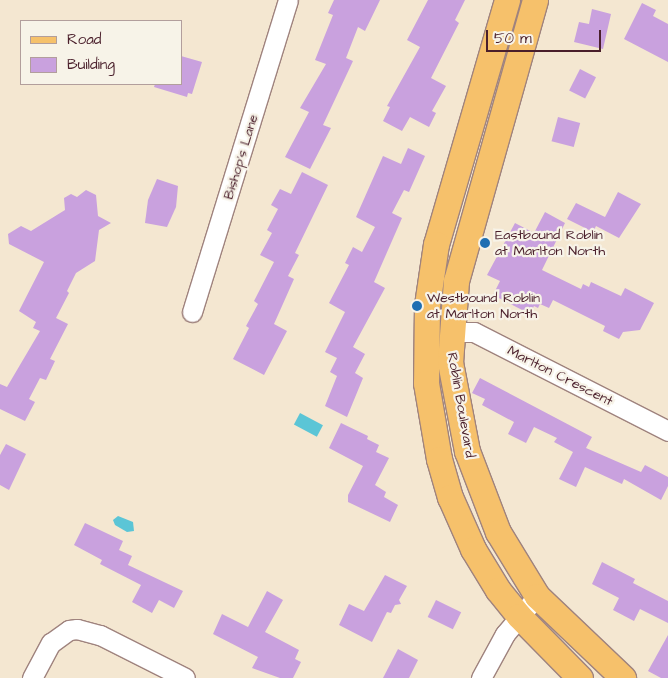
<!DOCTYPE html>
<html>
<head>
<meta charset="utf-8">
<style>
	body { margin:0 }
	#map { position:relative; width:668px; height:678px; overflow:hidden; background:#f4e7d1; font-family:"Architects Daughter",sans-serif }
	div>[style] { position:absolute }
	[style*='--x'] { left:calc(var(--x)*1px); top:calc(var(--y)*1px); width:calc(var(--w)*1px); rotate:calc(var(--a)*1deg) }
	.water>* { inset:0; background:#5bc5d6; transform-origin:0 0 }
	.building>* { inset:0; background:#c9a1de; transform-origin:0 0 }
	.roads { filter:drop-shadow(1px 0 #9f837e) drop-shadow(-1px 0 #9f837e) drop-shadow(0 1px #9f837e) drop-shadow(0 -1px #9f837e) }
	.minor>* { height:19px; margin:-9.5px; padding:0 9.5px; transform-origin:9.5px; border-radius:9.5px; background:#fff }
	.major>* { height:25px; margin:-12.5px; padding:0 12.5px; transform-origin:12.5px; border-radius:12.5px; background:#f6c16b }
	.dots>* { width:14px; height:14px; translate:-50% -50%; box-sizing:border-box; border:2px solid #f7f3e8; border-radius:50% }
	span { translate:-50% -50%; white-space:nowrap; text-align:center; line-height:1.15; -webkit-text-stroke:4.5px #f7f3e8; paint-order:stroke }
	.street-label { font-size:14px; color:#4a1f2b }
	.poi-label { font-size:14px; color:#4a1f2b }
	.left { translate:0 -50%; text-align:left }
	.legend { position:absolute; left:20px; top:20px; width:162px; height:65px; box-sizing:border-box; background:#f7f3e8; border:1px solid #b29e9c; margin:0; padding:6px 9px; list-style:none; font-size:15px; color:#4a1f2b }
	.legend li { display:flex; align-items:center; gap:10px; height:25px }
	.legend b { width:25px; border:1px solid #b29e9c }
	.scale { position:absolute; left:486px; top:30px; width:115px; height:22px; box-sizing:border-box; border:2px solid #4a1f2b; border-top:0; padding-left:6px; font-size:15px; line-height:18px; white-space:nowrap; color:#4a1f2b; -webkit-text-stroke:4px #f7f3e8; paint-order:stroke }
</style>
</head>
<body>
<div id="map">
	<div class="water">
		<div style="left:300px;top:413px;width:26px;height:13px;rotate:28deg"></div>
		<div style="clip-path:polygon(118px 516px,133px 522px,134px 531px,127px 532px,115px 525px,113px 520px)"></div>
	</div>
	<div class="building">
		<div style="clip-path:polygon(334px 0,380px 0,365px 31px,358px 27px,346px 58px,353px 61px,323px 125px,331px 128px,310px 169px,285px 157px,309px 112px,300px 108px,326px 64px,315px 60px,333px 15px,328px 13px)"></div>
		<div style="clip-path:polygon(428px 0,465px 0,455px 20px,459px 23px,431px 78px,446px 86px,432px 111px,436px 113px,429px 127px,410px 117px,402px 131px,383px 121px,390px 107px,387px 106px,420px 47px,407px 40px)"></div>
		<div style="clip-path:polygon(642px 3px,656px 10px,653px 16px,668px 24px,668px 62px,624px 39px)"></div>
		<div style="clip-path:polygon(592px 9px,611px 14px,603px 49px,574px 42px,579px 22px,589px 24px)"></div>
		<div style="clip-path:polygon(181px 56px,202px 62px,192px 94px,188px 93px,187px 97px,154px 87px,155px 84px,181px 84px)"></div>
		<div style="left:580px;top:69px;width:18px;height:24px;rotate:27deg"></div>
		<div style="left:558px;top:117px;width:23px;height:25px;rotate:15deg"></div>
		<div style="clip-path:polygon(408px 148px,425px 156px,409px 192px,404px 190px,392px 213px,402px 218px,374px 282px,385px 288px,353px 347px,365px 354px,355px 373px,363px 378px,347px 417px,325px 406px,337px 376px,330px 372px,337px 358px,325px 352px,345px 312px,329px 303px,349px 265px,345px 263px,353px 247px,362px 252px,375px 227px,356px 217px,383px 156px,401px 164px)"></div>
		<div style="clip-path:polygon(302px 172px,328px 185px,295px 253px,299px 255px,288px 276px,294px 279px,274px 324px,287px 331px,264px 375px,233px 359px,249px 328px,246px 326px,258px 304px,254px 301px,274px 262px,260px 255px,272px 233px,267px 230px,278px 209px,271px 205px,280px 189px,291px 194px)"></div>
		<div style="clip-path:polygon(157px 179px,178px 186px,176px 207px,167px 227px,145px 223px,148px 200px)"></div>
		<div style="clip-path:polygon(86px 190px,96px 195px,98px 216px,111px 223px,99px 230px,95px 261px,76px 273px,67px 291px,69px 293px,56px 318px,68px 324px,50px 359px,55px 361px,46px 380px,40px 378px,29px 399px,35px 402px,25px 421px,0 409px,0 384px,7px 387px,40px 331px,33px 328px,36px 322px,19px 311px,44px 262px,9px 244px,8px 234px,21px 226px,31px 231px,65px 210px,64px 198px,71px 194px,77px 197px)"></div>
		<div style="clip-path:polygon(618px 192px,641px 204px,619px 238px,596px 226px,593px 232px,567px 219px,576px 203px,605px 217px)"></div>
		<div style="clip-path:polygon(545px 212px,565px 223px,542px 270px,581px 289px,583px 284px,589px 287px,591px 282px,621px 296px,625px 288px,654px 303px,640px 330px,623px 332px,619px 339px,603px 331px,605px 326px,553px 300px,549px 308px,540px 304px,538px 308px,534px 306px,530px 314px,493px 295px,500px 281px,487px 275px,515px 223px,534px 233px)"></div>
		<div style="clip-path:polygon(480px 378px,592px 437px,586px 448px,641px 472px,645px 465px,668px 477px,668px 486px,661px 500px,624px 479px,622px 484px,585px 467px,576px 487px,559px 479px,573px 452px,554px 442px,557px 438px,534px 427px,526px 443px,508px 434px,514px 422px,482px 405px,485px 399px,472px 393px)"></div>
		<div style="clip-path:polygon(341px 423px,368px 436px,367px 439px,379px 445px,376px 452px,389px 458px,375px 485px,386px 492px,384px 497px,398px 505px,390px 522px,348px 502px,348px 495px,363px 466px,329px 448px)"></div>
		<div style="clip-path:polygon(6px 444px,26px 454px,9px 490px,0 485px,0 455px)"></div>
		<div style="clip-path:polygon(85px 523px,123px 541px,119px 550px,132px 556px,128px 565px,183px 591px,174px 608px,159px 600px,152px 613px,132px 602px,141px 585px,100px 564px,102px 560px,74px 545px)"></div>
		<div style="clip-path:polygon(602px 562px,635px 579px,633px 583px,668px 601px,668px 623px,640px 609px,634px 621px,613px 610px,619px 598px,592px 584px)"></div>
		<div style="clip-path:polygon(385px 575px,407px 586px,399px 600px,401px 604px,395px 605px,391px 613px,387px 612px,372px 642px,339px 625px,349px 604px,364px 611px)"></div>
		<div style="clip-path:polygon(267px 591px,283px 600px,265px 632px,299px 650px,295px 659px,301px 662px,293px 678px,280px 678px,252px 668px,258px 657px,213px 634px,222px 614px,248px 627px)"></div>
		<div style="left:436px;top:600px;width:28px;height:19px;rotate:26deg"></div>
		<div style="clip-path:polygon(668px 635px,668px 678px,661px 678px,648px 671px)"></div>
		<div style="clip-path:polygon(398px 649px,418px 660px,409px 678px,383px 678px)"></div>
	</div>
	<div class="roads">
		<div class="minor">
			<div style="--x:192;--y:312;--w:326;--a:-72.9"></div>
			<div style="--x:450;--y:332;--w:24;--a:0"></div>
			<div style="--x:474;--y:332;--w:218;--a:27"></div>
			<div style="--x:32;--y:678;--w:40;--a:-62"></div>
			<div style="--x:51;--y:643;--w:22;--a:-36"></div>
			<div style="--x:69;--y:630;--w:8;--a:-7"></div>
			<div style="--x:77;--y:629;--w:24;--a:15"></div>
			<div style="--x:100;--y:635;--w:95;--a:26.8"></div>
			<div style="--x:481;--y:678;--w:50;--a:-61.4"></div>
			<div style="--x:505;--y:634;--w:50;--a:-49.9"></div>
		</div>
		<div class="major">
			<div style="--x:507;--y:0;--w:254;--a:106.2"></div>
			<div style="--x:436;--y:244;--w:62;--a:98.4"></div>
			<div style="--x:427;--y:305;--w:78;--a:90.7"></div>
			<div style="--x:426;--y:383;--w:77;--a:80.3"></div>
			<div style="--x:439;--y:459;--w:40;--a:74"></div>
			<div style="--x:450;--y:497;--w:57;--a:66.1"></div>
			<div style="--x:473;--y:549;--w:48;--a:58.6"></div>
			<div style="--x:498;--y:590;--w:33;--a:51"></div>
			<div style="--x:519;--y:616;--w:87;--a:45.5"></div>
			<div style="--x:535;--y:0;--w:292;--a:105.7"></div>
			<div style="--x:456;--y:281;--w:81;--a:94.2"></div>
			<div style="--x:450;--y:362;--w:91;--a:79.2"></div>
			<div style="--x:467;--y:451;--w:87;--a:69.1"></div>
			<div style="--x:498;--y:532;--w:75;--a:58.6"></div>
			<div style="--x:537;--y:596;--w:119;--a:43.6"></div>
		</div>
	</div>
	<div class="dots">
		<div style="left:485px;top:243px;background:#1f6fb2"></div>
		<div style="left:417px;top:306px;background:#1f6fb2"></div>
	</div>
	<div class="street-label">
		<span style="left:241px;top:157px;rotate:-73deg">Bishop's Lane</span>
		<span style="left:560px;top:376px;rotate:27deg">Marlton Crescent</span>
		<span style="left:461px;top:405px;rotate:80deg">Roblin Boulevard</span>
	</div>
	<div class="poi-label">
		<span class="left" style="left:495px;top:243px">Eastbound Roblin<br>at Marlton North</span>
		<span class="left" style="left:427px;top:306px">Westbound Roblin<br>at Marlton North</span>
	</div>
	<ul class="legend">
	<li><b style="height:6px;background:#f6c16b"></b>Road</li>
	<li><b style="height:14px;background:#c9a1de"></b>Building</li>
	</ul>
	<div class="scale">50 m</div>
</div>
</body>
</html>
